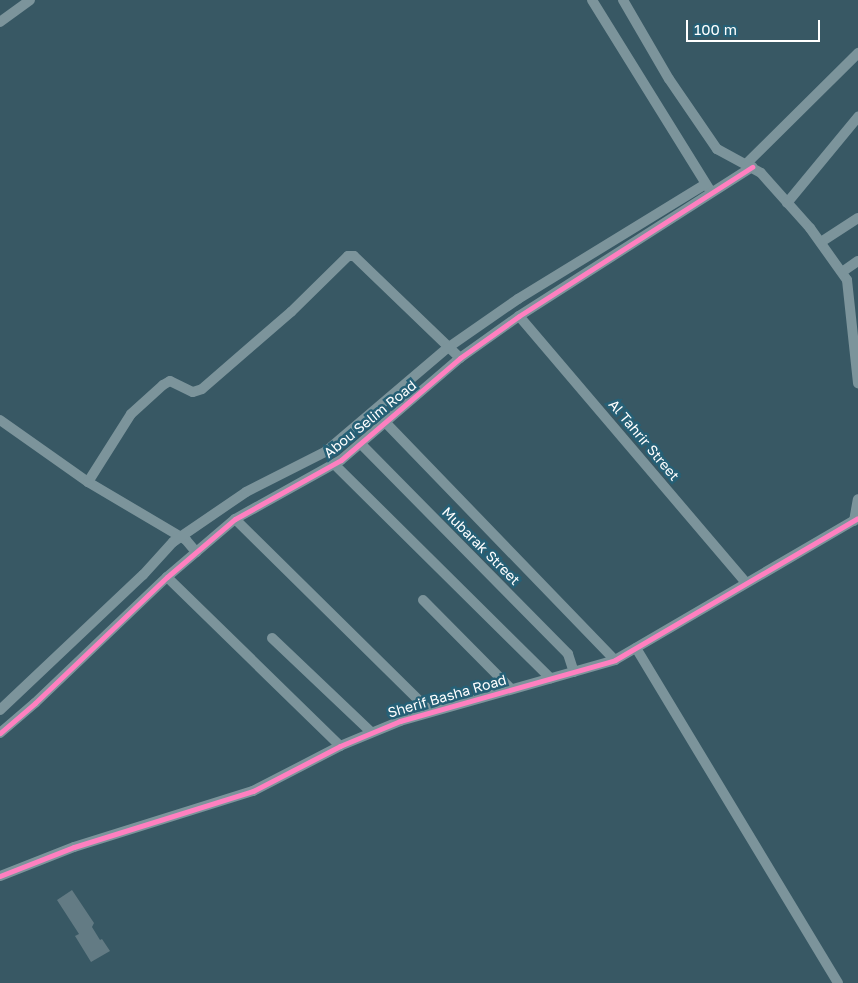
<!DOCTYPE html>
<html>
<head>
<meta charset="utf-8">
<style>
	body { margin:0 }
	#map { position:relative; width:858px; height:983px; overflow:hidden; background:#385864; font-family:"Golos Text",sans-serif }
	div>[style] { position:absolute }
	[style*='--x'] { left:calc(var(--x)*1px); top:calc(var(--y)*1px); width:calc(var(--w)*1px); rotate:calc(var(--a)*1deg) }
	.building>* { inset:0; background:#637b84 }
	.minor>* { height:10px; margin:-5px; padding:0 5px; transform-origin:5px; border-radius:5px; background:#7c949b }
	.cycleway>* { height:5px; margin:-2.5px; padding:0 2.5px; transform-origin:2.5px; border-radius:2.5px; background:#ff80c0 }
	span { translate:-50% -50%; white-space:nowrap; text-align:center; line-height:1.15; -webkit-text-stroke:5px #266076; paint-order:stroke }
	.street-label { font-size:14px; color:#fff }
	.scale { position:absolute; left:686px; top:20px; width:134px; height:22px; box-sizing:border-box; border:2px solid #fff; border-top:0; padding-left:6px; font-size:15px; line-height:18px; white-space:nowrap; color:#fff; -webkit-text-stroke:4px #266076; paint-order:stroke }
</style>
</head>
<body>
<div id="map">
	<div class="building">
		<div style="clip-path:polygon(72px 890px,94px 923px,92px 927px,100px 940px,102px 939px,110px 951px,91px 962px,75px 936px,79px 934px,57px 900px)"></div>
	</div>
	<div class="minor">
		<div style="--x:592;--y:0;--w:222;--a:58.2"></div>
		<div style="--x:623;--y:0;--w:91;--a:59.8"></div>
		<div style="--x:669;--y:79;--w:85;--a:55.6"></div>
		<div style="--x:717;--y:149;--w:50;--a:28.6"></div>
		<div style="--x:761;--y:173;--w:74;--a:48.3"></div>
		<div style="--x:810;--y:228;--w:64;--a:54.6"></div>
		<div style="--x:847;--y:280;--w:104;--a:83.9"></div>
		<div style="--x:0;--y:22;--w:37;--a:-36"></div>
		<div style="--x:746;--y:164;--w:158;--a:-44.7"></div>
		<div style="--x:787;--y:203;--w:112;--a:-50.5"></div>
		<div style="--x:821;--y:242;--w:44;--a:-33"></div>
		<div style="--x:842;--y:272;--w:19;--a:-35"></div>
		<div style="--x:519;--y:316;--w:350;--a:49.6"></div>
		<div style="--x:0;--y:420;--w:108;--a:35.2"></div>
		<div style="--x:88;--y:482;--w:114;--a:30.6"></div>
		<div style="--x:186;--y:540;--w:16;--a:50"></div>
		<div style="--x:385;--y:422;--w:331;--a:46"></div>
		<div style="--x:361;--y:444;--w:295;--a:45.4"></div>
		<div style="--x:568;--y:654;--w:19;--a:72"></div>
		<div style="--x:334;--y:464;--w:305;--a:44.7"></div>
		<div style="--x:88;--y:482;--w:80;--a:-57.7"></div>
		<div style="--x:131;--y:414;--w:43;--a:-42.2"></div>
		<div style="--x:163;--y:385;--w:8;--a:-30"></div>
		<div style="--x:170;--y:381;--w:25;--a:26"></div>
		<div style="--x:193;--y:392;--w:9;--a:-18"></div>
		<div style="--x:202;--y:389;--w:118;--a:-40.9"></div>
		<div style="--x:291;--y:312;--w:80;--a:-44.5"></div>
		<div style="--x:348;--y:256;--w:6;--a:0"></div>
		<div style="--x:354;--y:256;--w:147;--a:43.9"></div>
		<div style="--x:235;--y:519;--w:274;--a:44.6"></div>
		<div style="--x:854;--y:521;--w:22;--a:-80"></div>
		<div style="--x:167;--y:577;--w:242;--a:44.3"></div>
		<div style="--x:423;--y:600;--w:125;--a:45.3"></div>
		<div style="--x:272;--y:638;--w:137;--a:43.5"></div>
		<div style="--x:636;--y:648;--w:391;--a:58.9"></div>
		<div style="--x:0;--y:710;--w:197;--a:-43.4"></div>
		<div style="--x:143;--y:575;--w:45;--a:-47.7"></div>
		<div style="--x:173;--y:542;--w:88;--a:-34.4"></div>
		<div style="--x:246;--y:492;--w:89;--a:-26.9"></div>
		<div style="--x:325;--y:452;--w:159;--a:-40.4"></div>
		<div style="--x:446;--y:349;--w:88;--a:-34.8"></div>
		<div style="--x:518;--y:299;--w:220;--a:-31.5"></div>
		<div style="--x:0;--y:733;--w:46;--a:-40.6"></div>
		<div style="--x:35;--y:703;--w:182;--a:-43.7"></div>
		<div style="--x:167;--y:577;--w:89;--a:-40.5"></div>
		<div style="--x:235;--y:519;--w:121;--a:-29.1"></div>
		<div style="--x:341;--y:460;--w:157;--a:-40.6"></div>
		<div style="--x:460;--y:358;--w:72;--a:-35.4"></div>
		<div style="--x:519;--y:316;--w:277;--a:-32.6"></div>
		<div style="--x:0;--y:876;--w:79;--a:-21.4"></div>
		<div style="--x:74;--y:847;--w:188;--a:-17.4"></div>
		<div style="--x:253;--y:791;--w:98;--a:-27.3"></div>
		<div style="--x:340;--y:746;--w:65;--a:-22.6"></div>
		<div style="--x:400;--y:721;--w:223;--a:-15.8"></div>
		<div style="--x:615;--y:660;--w:281;--a:-30.3"></div>
	</div>
	<div class="cycleway">
		<div style="--x:0;--y:733;--w:46;--a:-40.6"></div>
		<div style="--x:35;--y:703;--w:182;--a:-43.7"></div>
		<div style="--x:167;--y:577;--w:89;--a:-40.5"></div>
		<div style="--x:235;--y:519;--w:121;--a:-29.1"></div>
		<div style="--x:341;--y:460;--w:157;--a:-40.6"></div>
		<div style="--x:460;--y:358;--w:72;--a:-35.4"></div>
		<div style="--x:519;--y:316;--w:277;--a:-32.6"></div>
		<div style="--x:0;--y:876;--w:79;--a:-21.4"></div>
		<div style="--x:74;--y:847;--w:188;--a:-17.4"></div>
		<div style="--x:253;--y:791;--w:98;--a:-27.3"></div>
		<div style="--x:340;--y:746;--w:65;--a:-22.6"></div>
		<div style="--x:400;--y:721;--w:223;--a:-15.8"></div>
		<div style="--x:615;--y:660;--w:281;--a:-30.3"></div>
	</div>
	<div class="street-label">
		<span style="left:370px;top:419px;rotate:-39deg">Abou Selim Road</span>
		<span style="left:644px;top:440px;rotate:50deg">Al Tahrir Street</span>
		<span style="left:481px;top:546px;rotate:45deg">Mubarak Street</span>
		<span style="left:447px;top:696px;rotate:-16deg">Sherif Basha Road</span>
	</div>
	<div class="scale">100 m</div>
</div>
</body>
</html>
